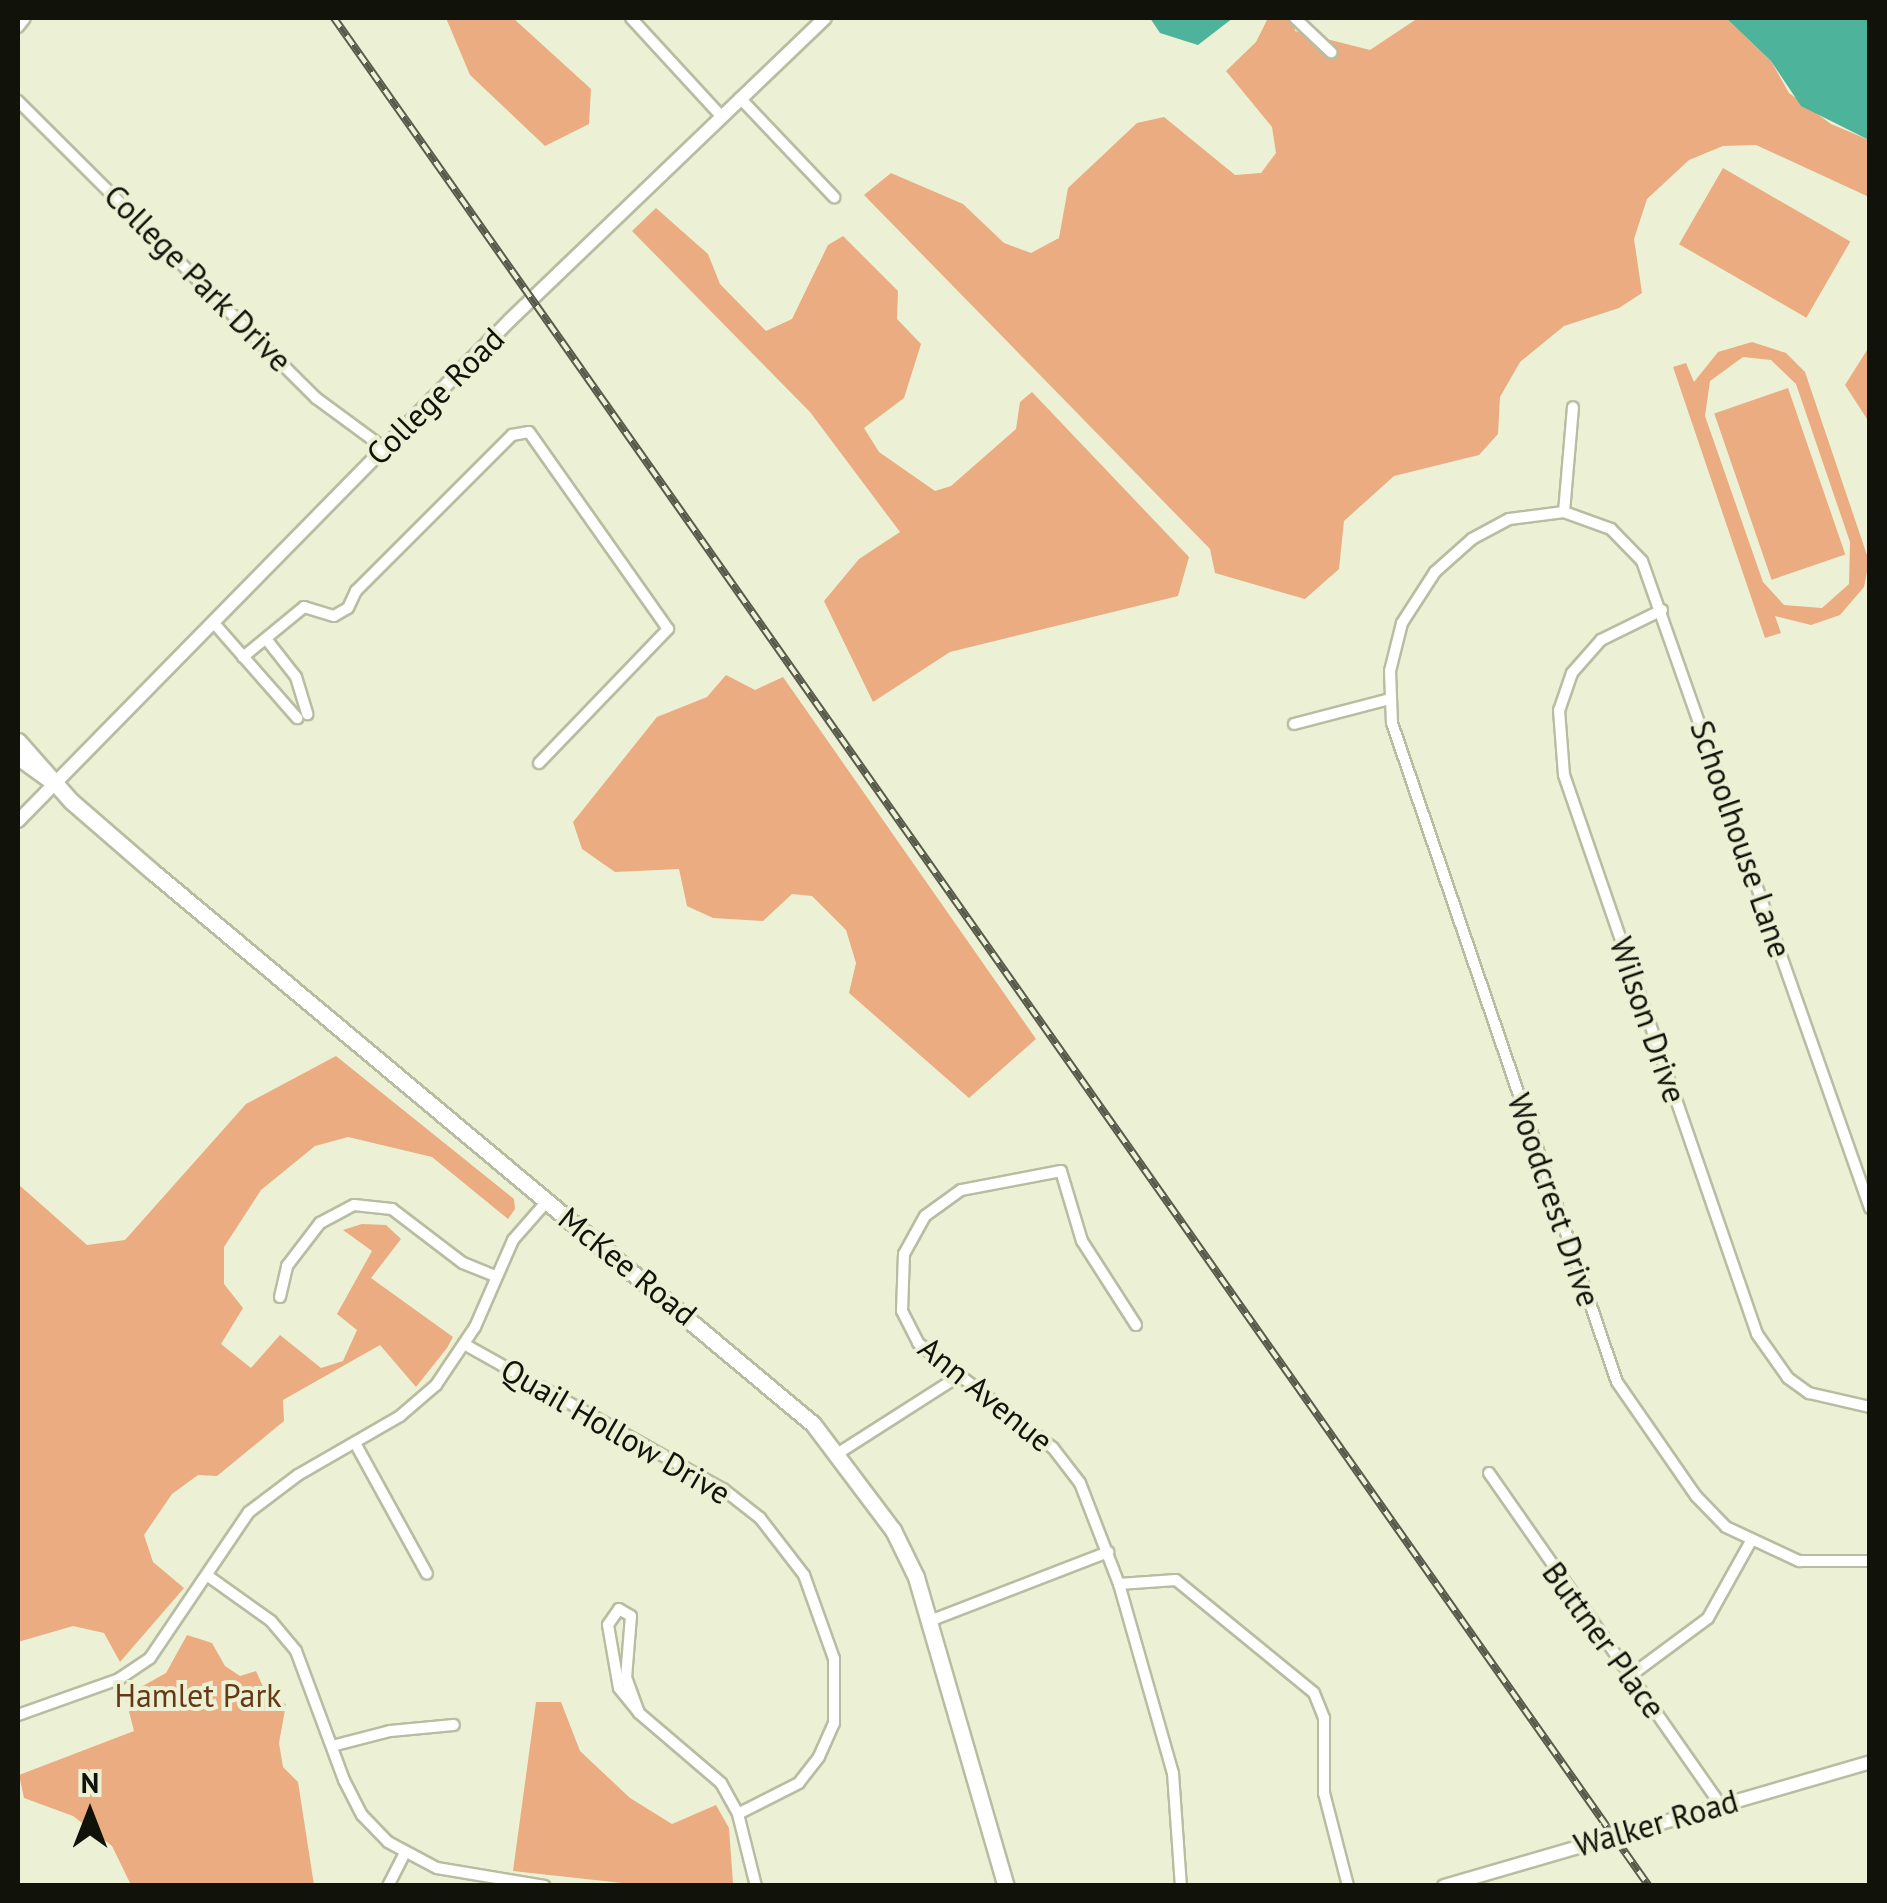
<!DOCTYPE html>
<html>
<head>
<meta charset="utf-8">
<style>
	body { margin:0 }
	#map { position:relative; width:1887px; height:1903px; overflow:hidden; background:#ecf1d5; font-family:"PT Sans",sans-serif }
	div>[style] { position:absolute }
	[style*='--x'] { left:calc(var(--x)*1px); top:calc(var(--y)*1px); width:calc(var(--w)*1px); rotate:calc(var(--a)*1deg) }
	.green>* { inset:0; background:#eaac80; transform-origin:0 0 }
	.water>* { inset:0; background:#4eb39b }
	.roads { filter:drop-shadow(2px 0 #b8bda2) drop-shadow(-2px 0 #b8bda2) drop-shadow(0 2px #b8bda2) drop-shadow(0 -2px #b8bda2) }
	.minor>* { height:10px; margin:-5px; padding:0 5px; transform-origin:5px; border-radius:5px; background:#fff }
	.tertiary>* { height:12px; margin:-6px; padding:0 6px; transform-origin:6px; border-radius:6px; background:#fff }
	.secondary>* { height:15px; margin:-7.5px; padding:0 7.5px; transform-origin:7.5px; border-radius:7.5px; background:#fff }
	.rail>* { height:8px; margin-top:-4px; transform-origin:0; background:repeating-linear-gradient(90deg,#ecf1d5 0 11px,#585a4b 0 22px); box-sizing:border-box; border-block:2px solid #585a4b }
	span { translate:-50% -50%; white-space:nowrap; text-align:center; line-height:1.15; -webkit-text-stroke:8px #ecf1d5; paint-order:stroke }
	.street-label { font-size:32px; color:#111209 }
	.park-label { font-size:32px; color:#653916 }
	.frame { position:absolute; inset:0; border:20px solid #111209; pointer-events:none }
	.north { position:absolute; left:40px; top:1763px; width:100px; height:100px; -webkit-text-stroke:8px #ecf1d5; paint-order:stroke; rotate:0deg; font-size:28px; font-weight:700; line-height:40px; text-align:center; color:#111209 }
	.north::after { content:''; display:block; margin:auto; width:35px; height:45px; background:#111209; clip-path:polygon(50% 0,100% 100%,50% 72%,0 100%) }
</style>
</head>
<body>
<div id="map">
	<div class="green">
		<div style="clip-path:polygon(446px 18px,513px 18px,591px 89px,589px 124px,545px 146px,470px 75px)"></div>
		<div style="clip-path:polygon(1268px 18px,1294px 18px,1295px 31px,1370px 50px,1418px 18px,1726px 18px,1771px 61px,1789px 93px,1831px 124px,1869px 140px,1869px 197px,1756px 145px,1723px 146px,1689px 160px,1647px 199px,1634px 239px,1642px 293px,1619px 308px,1564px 326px,1520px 362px,1500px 397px,1498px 434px,1479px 455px,1394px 476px,1344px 521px,1339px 569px,1305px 599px,1215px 573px,1210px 549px,864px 195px,891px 173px,963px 204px,1004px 243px,1031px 253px,1059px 238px,1068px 188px,1137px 123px,1164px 117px,1235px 175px,1261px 173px,1276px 153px,1272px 127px,1226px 71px,1256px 42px)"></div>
		<div style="left:1723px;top:168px;width:147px;height:88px;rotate:30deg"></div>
		<div style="clip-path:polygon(656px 208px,708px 254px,720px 284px,766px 331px,792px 319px,828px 245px,843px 236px,898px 291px,897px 319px,921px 344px,904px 398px,864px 428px,879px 452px,935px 491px,951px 486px,1016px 429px,1020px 402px,1032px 392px,1189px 557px,1178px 596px,950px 652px,873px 702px,824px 601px,859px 559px,900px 532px,810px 412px,632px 231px)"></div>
		<div style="clip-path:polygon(evenodd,1752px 342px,1786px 353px,1805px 372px,1869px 561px,1864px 587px,1840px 615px,1811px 625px,1775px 616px,1781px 633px,1765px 638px,1673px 367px,1686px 363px,1694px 382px,1718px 352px,1752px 342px,1743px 357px,1771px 360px,1796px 384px,1850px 542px,1849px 584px,1822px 608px,1784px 605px,1763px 582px,1705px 416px,1710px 381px,1743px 357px)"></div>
		<div style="clip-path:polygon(1869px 347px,1870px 422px,1869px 422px,1845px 385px)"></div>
		<div style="left:1788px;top:388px;width:176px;height:78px;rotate:71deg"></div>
		<div style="clip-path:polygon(726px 675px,755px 690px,783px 677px,1036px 1039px,969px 1098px,849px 993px,856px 963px,846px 930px,812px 896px,792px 894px,763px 921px,713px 918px,687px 906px,679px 869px,615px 872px,582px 849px,573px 822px,657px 717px,707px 697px)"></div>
		<div style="clip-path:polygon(336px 1056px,514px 1199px,515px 1209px,508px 1219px,432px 1157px,348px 1137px,315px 1146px,261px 1190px,224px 1247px,224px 1284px,243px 1308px,221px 1344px,251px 1368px,280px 1335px,321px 1368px,343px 1361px,357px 1330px,337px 1314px,372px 1251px,343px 1230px,362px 1224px,386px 1225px,401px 1239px,371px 1278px,453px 1337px,447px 1348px,416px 1387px,380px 1345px,283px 1400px,284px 1421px,217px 1476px,198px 1475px,172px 1494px,144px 1535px,153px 1562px,184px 1588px,120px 1662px,104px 1633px,73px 1626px,18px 1642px,18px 1184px,87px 1245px,125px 1240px,246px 1104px)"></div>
		<div style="clip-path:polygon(187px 1635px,212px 1643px,225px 1666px,240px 1676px,256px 1671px,268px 1698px,286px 1704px,279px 1743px,283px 1767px,298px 1782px,314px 1885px,131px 1885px,112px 1846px,73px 1816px,24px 1798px,19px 1775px,134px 1731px,125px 1696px,166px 1673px)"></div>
		<div style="clip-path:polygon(536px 1702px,561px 1702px,580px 1751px,630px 1798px,672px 1824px,716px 1805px,729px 1828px,733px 1883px,649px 1886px,513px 1871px)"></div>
	</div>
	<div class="water">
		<div style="clip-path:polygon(1150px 18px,1233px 18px,1198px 45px,1160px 33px)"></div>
		<div style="clip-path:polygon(1726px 18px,1869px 18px,1869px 140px,1801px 106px,1771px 61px)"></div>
	</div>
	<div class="roads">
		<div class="minor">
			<div style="--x:631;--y:18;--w:134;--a:47.4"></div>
			<div style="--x:1295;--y:18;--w:50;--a:43.4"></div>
			<div style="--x:18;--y:27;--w:11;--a:-52"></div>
			<div style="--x:740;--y:98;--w:137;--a:46.5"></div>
			<div style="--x:18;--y:101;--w:421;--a:44.9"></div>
			<div style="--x:316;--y:398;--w:84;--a:36.3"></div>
			<div style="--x:1564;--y:512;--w:105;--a:-85.1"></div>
			<div style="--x:1662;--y:610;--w:68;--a:153.8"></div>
			<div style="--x:1601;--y:640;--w:44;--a:131.3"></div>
			<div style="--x:1572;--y:673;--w:39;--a:109"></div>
			<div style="--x:1559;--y:710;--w:65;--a:85.6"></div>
			<div style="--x:1564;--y:775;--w:591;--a:70.95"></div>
			<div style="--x:1757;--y:1334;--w:54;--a:54.8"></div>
			<div style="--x:1788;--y:1378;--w:26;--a:36"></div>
			<div style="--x:1809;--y:1393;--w:63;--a:12.9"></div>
			<div style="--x:213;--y:622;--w:128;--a:48.8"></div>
			<div style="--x:267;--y:640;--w:47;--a:51.9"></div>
			<div style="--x:296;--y:677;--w:39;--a:73"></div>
			<div style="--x:243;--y:657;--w:79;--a:-39.3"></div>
			<div style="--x:304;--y:607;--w:31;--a:17"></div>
			<div style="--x:334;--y:616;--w:16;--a:-30"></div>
			<div style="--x:348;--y:608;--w:19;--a:-65"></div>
			<div style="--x:356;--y:591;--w:221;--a:-45"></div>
			<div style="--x:512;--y:435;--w:17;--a:-10"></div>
			<div style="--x:529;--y:432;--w:241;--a:54.8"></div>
			<div style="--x:668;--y:629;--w:186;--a:133.9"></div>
			<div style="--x:1294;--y:724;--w:99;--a:-14.6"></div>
			<div style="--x:1870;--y:1208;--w:686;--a:-109.41"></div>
			<div style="--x:1642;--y:561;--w:45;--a:-134.1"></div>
			<div style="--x:1611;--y:529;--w:50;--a:-160.1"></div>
			<div style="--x:1564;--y:512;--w:55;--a:172.7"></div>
			<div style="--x:1509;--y:519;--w:42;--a:151.6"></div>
			<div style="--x:1472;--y:539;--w:50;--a:138.3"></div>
			<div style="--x:1435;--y:572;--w:61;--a:122.9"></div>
			<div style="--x:1402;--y:623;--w:49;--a:104"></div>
			<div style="--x:1390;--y:671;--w:52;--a:87.8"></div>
			<div style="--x:1392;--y:723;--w:696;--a:71.15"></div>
			<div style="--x:1617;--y:1382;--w:139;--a:55.3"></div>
			<div style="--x:1696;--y:1496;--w:43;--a:45.9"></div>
			<div style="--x:1726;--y:1527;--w:81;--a:25"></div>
			<div style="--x:1799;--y:1561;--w:71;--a:0"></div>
			<div style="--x:280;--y:1297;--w:32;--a:-77"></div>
			<div style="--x:287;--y:1266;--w:54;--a:-52.5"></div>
			<div style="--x:320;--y:1223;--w:38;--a:-28"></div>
			<div style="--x:354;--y:1205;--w:38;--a:6"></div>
			<div style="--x:392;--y:1209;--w:89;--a:37.3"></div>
			<div style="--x:463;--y:1263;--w:35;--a:22"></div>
			<div style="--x:1136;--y:1325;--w:100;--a:-122.7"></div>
			<div style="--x:1082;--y:1241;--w:73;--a:-106.7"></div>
			<div style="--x:1061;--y:1171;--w:102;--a:169.2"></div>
			<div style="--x:961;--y:1190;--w:44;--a:144.2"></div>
			<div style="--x:925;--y:1216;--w:43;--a:118.9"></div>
			<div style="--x:904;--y:1254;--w:57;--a:92"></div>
			<div style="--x:902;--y:1311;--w:36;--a:63"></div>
			<div style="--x:918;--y:1343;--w:171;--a:37.9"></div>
			<div style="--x:1053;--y:1448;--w:44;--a:52.4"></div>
			<div style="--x:1080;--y:1483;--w:108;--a:68.9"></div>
			<div style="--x:1119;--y:1584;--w:197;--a:74.1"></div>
			<div style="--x:1173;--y:1773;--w:113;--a:86"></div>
			<div style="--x:466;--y:1345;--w:295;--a:29.3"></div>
			<div style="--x:723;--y:1489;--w:47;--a:38.1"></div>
			<div style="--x:760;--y:1518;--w:72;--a:52.3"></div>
			<div style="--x:804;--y:1575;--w:89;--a:70.3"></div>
			<div style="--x:834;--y:1659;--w:64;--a:90"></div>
			<div style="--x:834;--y:1723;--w:37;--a:114"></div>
			<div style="--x:819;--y:1757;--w:33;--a:128"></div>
			<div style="--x:799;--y:1783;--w:68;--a:153.1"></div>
			<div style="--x:355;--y:1443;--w:149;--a:61.2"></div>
			<div style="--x:837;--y:1454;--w:145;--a:-32.6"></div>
			<div style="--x:1489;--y:1473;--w:405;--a:55.1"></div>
			<div style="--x:208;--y:1576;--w:77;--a:35.5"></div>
			<div style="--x:271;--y:1621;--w:39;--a:50"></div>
			<div style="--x:296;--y:1651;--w:138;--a:69.6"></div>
			<div style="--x:344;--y:1780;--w:39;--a:63"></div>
			<div style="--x:362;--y:1815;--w:37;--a:46"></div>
			<div style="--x:388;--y:1842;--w:55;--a:28"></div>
			<div style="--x:437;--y:1868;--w:109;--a:9.5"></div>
			<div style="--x:1119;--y:1584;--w:57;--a:-4"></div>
			<div style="--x:1176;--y:1580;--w:178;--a:39.3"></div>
			<div style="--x:1314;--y:1693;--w:27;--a:68"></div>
			<div style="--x:1324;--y:1718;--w:75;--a:90"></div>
			<div style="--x:1324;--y:1793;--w:96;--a:75.5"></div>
			<div style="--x:932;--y:1620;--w:189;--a:-21.1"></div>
			<div style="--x:1630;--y:1676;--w:97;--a:-36.6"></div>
			<div style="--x:1708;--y:1618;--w:86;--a:-60.8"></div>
			<div style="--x:639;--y:1713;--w:37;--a:-110"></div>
			<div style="--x:626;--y:1678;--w:62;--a:-85.4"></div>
			<div style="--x:631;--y:1616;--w:14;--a:-150"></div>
			<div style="--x:619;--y:1609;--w:19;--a:125"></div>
			<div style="--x:608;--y:1625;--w:64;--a:80.1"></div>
			<div style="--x:619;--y:1688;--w:32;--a:51"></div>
			<div style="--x:639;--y:1713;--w:108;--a:40.5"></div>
			<div style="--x:721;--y:1783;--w:35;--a:61"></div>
			<div style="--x:738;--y:1814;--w:74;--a:76"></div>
			<div style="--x:18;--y:1715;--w:107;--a:-19.6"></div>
			<div style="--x:119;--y:1679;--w:37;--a:-34"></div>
			<div style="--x:150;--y:1658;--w:176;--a:-55.9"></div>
			<div style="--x:249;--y:1512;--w:61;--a:-37.1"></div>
			<div style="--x:298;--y:1475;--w:118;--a:-30"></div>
			<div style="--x:400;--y:1416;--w:48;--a:-40.7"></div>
			<div style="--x:436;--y:1385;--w:70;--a:-56.1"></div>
			<div style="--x:475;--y:1327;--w:95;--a:-66.4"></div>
			<div style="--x:513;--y:1240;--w:53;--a:-48.8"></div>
			<div style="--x:332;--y:1746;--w:60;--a:-14.5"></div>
			<div style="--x:390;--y:1731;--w:64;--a:-5.4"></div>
			<div style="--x:388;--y:1886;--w:36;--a:-63"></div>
		</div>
		<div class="tertiary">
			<div style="--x:18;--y:821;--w:702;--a:-45.52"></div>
			<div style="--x:510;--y:320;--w:436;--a:-43.8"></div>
			<div style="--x:1444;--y:1886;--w:444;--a:-16.2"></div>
		</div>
		<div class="secondary">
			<div style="--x:18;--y:741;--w:80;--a:48.5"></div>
			<div style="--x:71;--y:801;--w:108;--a:40.9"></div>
			<div style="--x:153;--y:872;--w:860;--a:39.91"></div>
			<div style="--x:813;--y:1424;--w:133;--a:53"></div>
			<div style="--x:893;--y:1530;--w:52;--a:63.9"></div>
			<div style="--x:916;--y:1577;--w:322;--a:73.8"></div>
			<div style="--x:18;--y:757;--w:44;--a:35.8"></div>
		</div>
	</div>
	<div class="rail">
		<div style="--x:334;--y:18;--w:2284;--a:54.86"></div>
	</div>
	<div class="street-label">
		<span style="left:198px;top:278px;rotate:45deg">College Park Drive</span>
		<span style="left:435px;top:396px;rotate:-45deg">College Road</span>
		<span style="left:1741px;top:839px;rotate:71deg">Schoolhouse Lane</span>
		<span style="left:1648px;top:1020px;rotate:71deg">Wilson Drive</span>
		<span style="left:1554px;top:1200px;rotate:71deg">Woodcrest Drive</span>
		<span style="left:628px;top:1266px;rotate:39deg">McKee Road</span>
		<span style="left:986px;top:1394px;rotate:39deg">Ann Avenue</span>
		<span style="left:616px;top:1431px;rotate:30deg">Quail Hollow Drive</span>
		<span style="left:1604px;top:1640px;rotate:54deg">Buttner Place</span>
		<span style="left:1656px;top:1823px;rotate:-16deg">Walker Road</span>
	</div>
	<div class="park-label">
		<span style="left:198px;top:1695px">Hamlet Park</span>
	</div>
	<div class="frame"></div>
	<div class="north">N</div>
</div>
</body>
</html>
